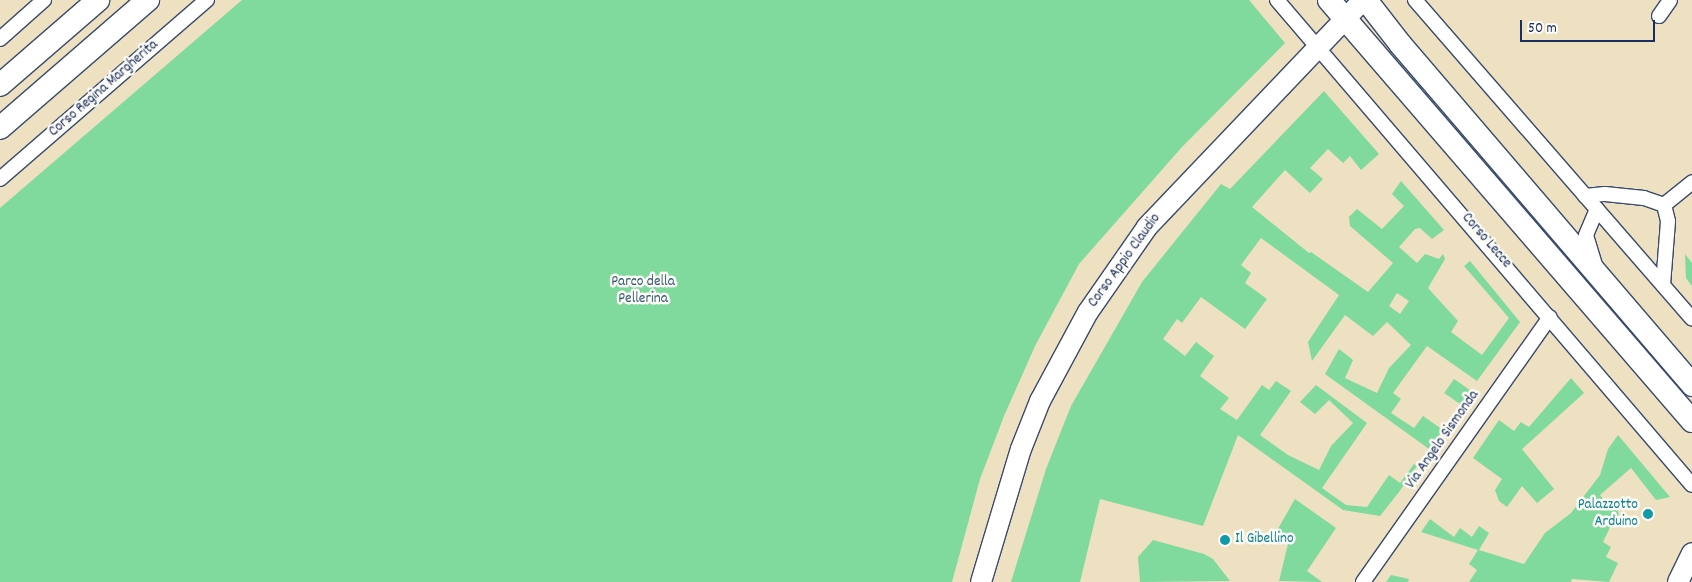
<!DOCTYPE html>
<html>
<head>
<meta charset="utf-8">
<style>
	body { margin:0 }
	#map { position:relative; width:1692px; height:582px; overflow:hidden; background:#ede1c1; font-family:Dekko,sans-serif }
	div>[style] { position:absolute }
	[style*='--x'] { left:calc(var(--x)*1px); top:calc(var(--y)*1px); width:calc(var(--w)*1px); rotate:calc(var(--a)*1deg) }
	.green>* { inset:0; background:#80d99d; transform-origin:0 0 }
	.roads { filter:drop-shadow(1px 0 #3a4a6d) drop-shadow(-1px 0 #3a4a6d) drop-shadow(0 1px #3a4a6d) drop-shadow(0 -1px #3a4a6d) }
	.street>* { height:14px; margin:-7px; padding:0 7px; transform-origin:7px; border-radius:7px; background:#fff }
	.secondary>* { height:20px; margin:-10px; padding:0 10px; transform-origin:10px; border-radius:10px; background:#fff }
	.primary>* { height:22px; margin:-11px; padding:0 11px; transform-origin:11px; border-radius:11px; background:#fff }
	.dots>* { width:14px; height:14px; translate:-50% -50%; box-sizing:border-box; border:2px solid #fdfcf7; border-radius:50% }
	span { translate:-50% -50%; white-space:nowrap; text-align:center; line-height:1.15; -webkit-text-stroke:5px #fdfcf7; paint-order:stroke }
	.street-label { font-size:15px; color:#1b2f5e }
	.park-label { font-size:15px; color:#345a6e }
	.culture-label { font-size:15px; color:#0d838f }
	.right { translate:-100% -50%; text-align:right }
	.left { translate:0 -50%; text-align:left }
	.scale { position:absolute; left:1520px; top:20px; width:135px; height:22px; box-sizing:border-box; border:2px solid #1b2f5e; border-top:0; padding-left:6px; font-size:15px; line-height:18px; white-space:nowrap; color:#1b2f5e; -webkit-text-stroke:4px #fdfcf7; paint-order:stroke }
</style>
</head>
<body>
<div id="map">
	<div class="green">
		<div style="clip-path:polygon(242px 0,1249px 0,1285px 43px,1182px 147px,1079px 264px,1035px 346px,1004px 416px,980px 479px,952px 582px,0 582px,0 208px)"></div>
		<div style="clip-path:polygon(evenodd,1324px 91px,1379px 154px,1361px 170px,1350px 156px,1343px 163px,1328px 149px,1310px 168px,1323px 179px,1310px 193px,1285px 170px,1252px 207px,1309px 253px,1311px 252px,1368px 292px,1393px 263px,1350px 226px,1349px 217px,1357px 209px,1382px 229px,1404px 206px,1392px 194px,1401px 181px,1444px 230px,1432px 239px,1420px 228px,1415px 229px,1399px 247px,1417px 263px,1425px 254px,1439px 259px,1443px 254px,1445px 259px,1428px 288px,1458px 321px,1451px 332px,1482px 355px,1509px 318px,1464px 266px,1470px 261px,1520px 322px,1477px 381px,1427px 346px,1393px 393px,1401px 399px,1391px 413px,1414px 428px,1423px 416px,1443px 430px,1429px 449px,1325px 374px,1339px 349px,1353px 360px,1345px 378px,1377px 393px,1389px 368px,1411px 345px,1387px 322px,1373px 336px,1345px 315px,1312px 361px,1308px 342px,1339px 295px,1261px 238px,1241px 265px,1251px 273px,1245px 283px,1267px 299px,1245px 329px,1201px 297px,1182px 323px,1177px 319px,1163px 339px,1185px 356px,1196px 342px,1214px 356px,1200px 376px,1229px 398px,1220px 409px,1237px 420px,1262px 385px,1269px 390px,1276px 381px,1291px 391px,1260px 435px,1288px 455px,1319px 470px,1331px 446px,1353px 423px,1329px 400px,1315px 414px,1300px 402px,1316px 385px,1367px 423px,1322px 488px,1346px 505px,1367px 507px,1389px 475px,1400px 483px,1414px 464px,1417px 466px,1399px 492px,1380px 516px,1343px 510px,1238px 435px,1203px 526px,1100px 499px,1080px 582px,1011px 582px,1046px 469px,1071px 406px,1142px 282px,1221px 184px,1230px 189px,1324px 91px,1397px 293px,1409px 301px,1400px 314px,1389px 306px,1397px 293px)"></div>
		<div style="clip-path:polygon(1685px 254px,1692px 263px,1692px 286px,1686px 278px)"></div>
		<div style="clip-path:polygon(1571px 378px,1584px 393px,1522px 449px,1554px 489px,1537px 503px,1522px 486px,1507px 507px,1499px 501px,1495px 490px,1502px 479px,1473px 458px,1499px 420px,1514px 431px,1521px 422px,1529px 427px)"></div>
		<div style="left:1454px;top:379px;width:21px;height:17px;rotate:35deg"></div>
		<div style="clip-path:polygon(1618px 435px,1670px 497px,1656px 500px,1631px 468px,1600px 495px,1612px 510px,1618px 508px,1619px 520px,1613px 521px,1603px 542px,1611px 547px,1606px 557px,1618px 563px,1609px 582px,1572px 579px,1571px 582px,1469px 582px,1477px 570px,1469px 564px,1478px 550px,1421px 532px,1430px 519px,1454px 537px,1460px 528px,1472px 537px,1479px 526px,1489px 533px,1479px 550px,1524px 564px,1545px 533px,1571px 513px,1600px 475px,1608px 449px)"></div>
		<div style="clip-path:polygon(1295px 499px,1336px 528px,1307px 571px,1322px 582px,1279px 581px,1288px 544px,1271px 541px)"></div>
		<div style="clip-path:polygon(1153px 540px,1204px 554px,1213px 559px,1230px 581px,1140px 582px,1138px 557px)"></div>
		<div style="clip-path:polygon(1391px 575px,1409px 579px,1408px 582px,1386px 582px)"></div>
	</div>
	<div class="roads">
		<div class="street">
			<div style="--x:1277;--y:0;--w:638;--a:49.45"></div>
			<div style="--x:1415;--y:0;--w:422;--a:49"></div>
			<div style="--x:1659;--y:16;--w:19;--a:-55"></div>
			<div style="--x:0;--y:39;--w:59;--a:-41.6"></div>
			<div style="--x:0;--y:179;--w:274;--a:-40.9"></div>
			<div style="--x:1585;--y:196;--w:20;--a:-6"></div>
			<div style="--x:1605;--y:194;--w:39;--a:6"></div>
			<div style="--x:1644;--y:198;--w:21;--a:19"></div>
			<div style="--x:1664;--y:205;--w:36;--a:-39"></div>
			<div style="--x:1596;--y:268;--w:34;--a:-107"></div>
			<div style="--x:1586;--y:235;--w:28;--a:-67"></div>
			<div style="--x:1663;--y:285;--w:64;--a:-85.5"></div>
			<div style="--x:1668;--y:221;--w:16;--a:-104"></div>
			<div style="--x:1363;--y:582;--w:324;--a:-54.8"></div>
		</div>
		<div class="secondary">
			<div style="--x:981;--y:582;--w:139;--a:-73.3"></div>
			<div style="--x:1021;--y:449;--w:52;--a:-68.4"></div>
			<div style="--x:1040;--y:401;--w:101;--a:-61.7"></div>
			<div style="--x:1088;--y:312;--w:103;--a:-55.2"></div>
			<div style="--x:1147;--y:227;--w:313;--a:-46.4"></div>
			<div style="--x:1678;--y:582;--w:32;--a:-64"></div>
		</div>
		<div class="primary">
			<div style="--x:1329;--y:0;--w:556;--a:49.23"></div>
			<div style="--x:1366;--y:0;--w:57;--a:52.1"></div>
			<div style="--x:1401;--y:45;--w:448;--a:49.4"></div>
			<div style="--x:0;--y:85;--w:130;--a:-40.9"></div>
			<div style="--x:0;--y:128;--w:196;--a:-40.9"></div>
		</div>
	</div>
	<div class="dots">
		<div style="left:1648px;top:514px;background:#0f9aa8"></div>
		<div style="left:1225px;top:540px;background:#0f9aa8"></div>
	</div>
	<div class="street-label">
		<span style="left:104px;top:89px;rotate:-41deg">Corso Regina Margherita</span>
		<span style="left:1486px;top:241px;rotate:49deg">Corso Lecce</span>
		<span style="left:1125px;top:261px;rotate:-54deg">Corso Appio Claudio</span>
		<span style="left:1443px;top:440px;rotate:-55deg">Via Angelo Sismonda</span>
	</div>
	<div class="park-label">
		<span style="left:643px;top:291px">Parco della<br>Pellerina</span>
	</div>
	<div class="culture-label">
		<span class="right" style="left:1638px;top:514px">Palazzotto<br>Arduino</span>
		<span class="left" style="left:1235px;top:540px">Il Gibellino</span>
	</div>
	<div class="scale">50 m</div>
</div>
</body>
</html>
